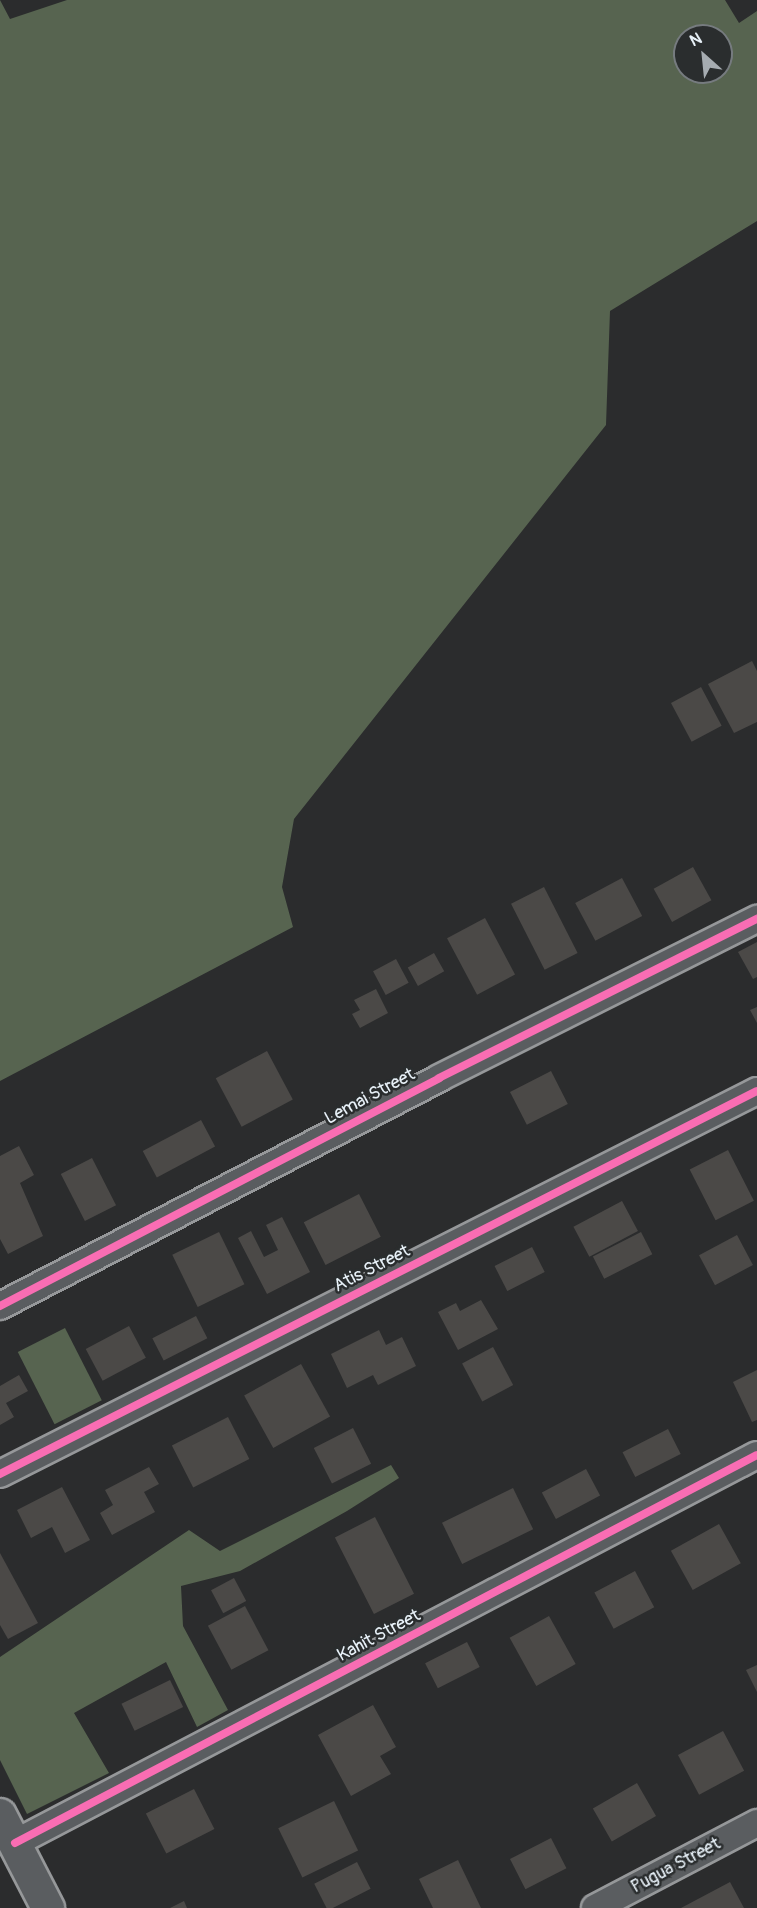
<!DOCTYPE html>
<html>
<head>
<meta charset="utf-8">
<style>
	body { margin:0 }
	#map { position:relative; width:757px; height:1908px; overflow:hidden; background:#2b2c2d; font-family:Pangolin,sans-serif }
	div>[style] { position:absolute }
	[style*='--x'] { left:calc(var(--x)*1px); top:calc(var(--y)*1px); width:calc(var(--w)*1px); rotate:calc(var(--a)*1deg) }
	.green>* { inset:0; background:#576450; transform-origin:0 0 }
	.building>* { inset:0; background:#4b4947; transform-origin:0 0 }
	.roads { filter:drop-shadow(2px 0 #96989a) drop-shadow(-2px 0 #96989a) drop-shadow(0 2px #96989a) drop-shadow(0 -2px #96989a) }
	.minor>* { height:26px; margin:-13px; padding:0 13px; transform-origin:13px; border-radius:13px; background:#5a5d60 }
	.major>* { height:32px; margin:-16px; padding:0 16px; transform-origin:16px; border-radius:16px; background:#5a5d60 }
	.cycleway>* { height:8px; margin:-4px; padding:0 4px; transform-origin:4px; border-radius:4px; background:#f96db3 }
	span { translate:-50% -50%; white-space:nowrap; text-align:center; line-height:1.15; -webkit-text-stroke:5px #2a2d2e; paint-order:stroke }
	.street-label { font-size:18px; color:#e8f1f8 }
	.north { position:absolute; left:673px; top:24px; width:60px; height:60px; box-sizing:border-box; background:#2a2d2e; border:2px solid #767b7f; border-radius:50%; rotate:333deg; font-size:16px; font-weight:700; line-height:24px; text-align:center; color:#e8f1f8 }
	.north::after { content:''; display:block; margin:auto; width:21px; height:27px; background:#a6acb1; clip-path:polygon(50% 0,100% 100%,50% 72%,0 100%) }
</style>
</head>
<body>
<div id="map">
	<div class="green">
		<div style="clip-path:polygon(evenodd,0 0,10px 19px,67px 0,725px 0,739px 23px,757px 11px,757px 221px,610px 311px,606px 425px,294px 819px,282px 887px,293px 927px,0 1081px,0 0,685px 36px,721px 36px,721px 72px,685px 72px,685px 36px)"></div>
		<div style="left:65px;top:1328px;width:81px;height:53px;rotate:63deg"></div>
		<div style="clip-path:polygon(391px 1465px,399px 1478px,347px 1511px,240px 1571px,181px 1586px,183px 1626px,228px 1710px,197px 1727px,166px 1662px,74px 1713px,109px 1773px,27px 1814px,0 1760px,0 1657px,189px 1530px,220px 1551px)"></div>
	</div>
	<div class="building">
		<div style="clip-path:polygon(752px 661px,757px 671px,757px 722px,734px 733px,708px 684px)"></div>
		<div style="left:701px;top:687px;width:44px;height:34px;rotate:62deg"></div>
		<div style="left:693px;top:867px;width:38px;height:45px;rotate:61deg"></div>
		<div style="left:622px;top:878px;width:43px;height:53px;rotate:62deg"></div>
		<div style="left:544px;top:887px;width:74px;height:37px;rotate:63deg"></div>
		<div style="left:485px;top:918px;width:64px;height:43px;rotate:62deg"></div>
		<div style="clip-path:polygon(757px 942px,757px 977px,753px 979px,738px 952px)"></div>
		<div style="left:434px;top:953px;width:21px;height:30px;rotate:61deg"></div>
		<div style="left:396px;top:959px;width:27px;height:26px;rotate:62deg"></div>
		<div style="clip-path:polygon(376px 989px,388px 1013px,360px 1028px,352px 1014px,360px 1010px,354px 1000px)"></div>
		<div style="clip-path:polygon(757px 1007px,757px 1023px,750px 1010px)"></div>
		<div style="left:267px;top:1051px;width:55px;height:58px;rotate:62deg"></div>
		<div style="left:551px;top:1071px;width:37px;height:46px;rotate:63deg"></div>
		<div style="left:201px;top:1120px;width:30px;height:66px;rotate:62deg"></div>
		<div style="clip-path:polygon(19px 1146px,34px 1175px,20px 1183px,43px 1236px,8px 1254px,0 1239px,0 1156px)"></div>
		<div style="left:728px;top:1150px;width:57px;height:43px;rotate:63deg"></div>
		<div style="left:92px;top:1158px;width:53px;height:35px;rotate:63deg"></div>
		<div style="left:359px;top:1194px;width:48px;height:62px;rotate:63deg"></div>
		<div style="left:622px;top:1201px;width:34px;height:55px;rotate:62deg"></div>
		<div style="clip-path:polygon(282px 1217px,310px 1272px,267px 1294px,238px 1238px,251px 1231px,264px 1257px,278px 1250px,266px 1225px)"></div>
		<div style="left:219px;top:1232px;width:58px;height:52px;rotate:64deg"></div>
		<div style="left:641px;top:1232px;width:25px;height:54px;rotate:63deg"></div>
		<div style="left:737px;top:1235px;width:34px;height:43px;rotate:62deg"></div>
		<div style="left:532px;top:1247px;width:28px;height:42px;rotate:63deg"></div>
		<div style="clip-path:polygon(481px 1300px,498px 1329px,458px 1350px,438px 1312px,456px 1303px,460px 1311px)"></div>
		<div style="left:196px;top:1316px;width:25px;height:49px;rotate:63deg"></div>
		<div style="left:129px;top:1326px;width:36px;height:49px;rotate:62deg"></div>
		<div style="clip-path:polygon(379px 1330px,386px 1345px,402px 1337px,416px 1366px,378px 1385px,373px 1375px,347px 1388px,331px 1354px)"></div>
		<div style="left:493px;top:1347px;width:43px;height:35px;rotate:62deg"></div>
		<div style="left:301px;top:1364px;width:60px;height:65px;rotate:61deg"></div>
		<div style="clip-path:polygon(757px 1370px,757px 1420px,752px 1422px,733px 1382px)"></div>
		<div style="clip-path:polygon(19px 1375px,28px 1391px,6px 1403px,14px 1417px,0 1425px,0 1386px)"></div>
		<div style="left:228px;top:1417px;width:47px;height:63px;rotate:63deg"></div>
		<div style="left:353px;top:1428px;width:40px;height:44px;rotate:63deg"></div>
		<div style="left:668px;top:1429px;width:28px;height:51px;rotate:63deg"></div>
		<div style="clip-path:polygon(149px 1467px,159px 1484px,144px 1492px,155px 1512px,112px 1535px,100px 1513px,113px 1505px,105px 1490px)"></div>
		<div style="left:586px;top:1469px;width:30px;height:50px;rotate:62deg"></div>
		<div style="clip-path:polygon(62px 1487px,90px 1540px,65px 1553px,52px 1527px,31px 1538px,17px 1510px)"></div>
		<div style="left:513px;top:1488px;width:46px;height:79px;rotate:64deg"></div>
		<div style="left:375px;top:1517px;width:86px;height:45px;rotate:63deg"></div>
		<div style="left:719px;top:1524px;width:45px;height:55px;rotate:61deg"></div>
		<div style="clip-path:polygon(0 1553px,38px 1623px,8px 1639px,0 1625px)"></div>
		<div style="left:635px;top:1571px;width:41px;height:46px;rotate:62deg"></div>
		<div style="left:234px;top:1578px;width:26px;height:26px;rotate:62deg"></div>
		<div style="left:245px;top:1606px;width:50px;height:42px;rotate:62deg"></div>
		<div style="left:549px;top:1616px;width:55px;height:45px;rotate:61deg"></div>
		<div style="left:467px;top:1642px;width:28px;height:47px;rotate:63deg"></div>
		<div style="clip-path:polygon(757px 1665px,757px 1692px,746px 1670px)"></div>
		<div style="left:170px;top:1680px;width:30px;height:54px;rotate:64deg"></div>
		<div style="clip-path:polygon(373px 1705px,396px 1747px,380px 1756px,391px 1774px,351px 1796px,318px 1735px)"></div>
		<div style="left:723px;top:1731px;width:45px;height:51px;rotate:62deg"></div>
		<div style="left:637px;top:1783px;width:38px;height:51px;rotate:60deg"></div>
		<div style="left:194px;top:1789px;width:45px;height:54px;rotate:63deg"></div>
		<div style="left:334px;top:1801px;width:55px;height:62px;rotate:64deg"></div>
		<div style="left:551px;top:1838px;width:34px;height:46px;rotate:63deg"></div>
		<div style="clip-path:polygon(458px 1860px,481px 1908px,433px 1908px,419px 1879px)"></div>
		<div style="left:357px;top:1862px;width:30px;height:48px;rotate:63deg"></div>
		<div style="clip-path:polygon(730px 1882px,744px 1908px,681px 1908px)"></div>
		<div style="clip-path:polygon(184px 1901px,187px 1908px,170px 1908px)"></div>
	</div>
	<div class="roads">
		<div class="minor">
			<div style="--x:0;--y:1306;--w:495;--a:-27.4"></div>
			<div style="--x:439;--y:1078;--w:356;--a:-26.6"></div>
			<div style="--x:0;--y:1474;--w:848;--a:-26.84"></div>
			<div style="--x:15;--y:1843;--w:837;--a:-27.61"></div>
			<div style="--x:595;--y:1908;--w:183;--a:-27.7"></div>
		</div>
		<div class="major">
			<div style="--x:0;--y:1815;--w:105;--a:62.7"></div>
		</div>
	</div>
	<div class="cycleway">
		<div style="--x:0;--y:1306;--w:495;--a:-27.4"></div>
		<div style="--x:439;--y:1078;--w:356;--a:-26.6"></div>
		<div style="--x:0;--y:1474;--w:848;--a:-26.84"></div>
		<div style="--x:15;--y:1843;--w:837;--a:-27.61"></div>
	</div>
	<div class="street-label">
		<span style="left:370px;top:1097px;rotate:-28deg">Lemai Street</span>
		<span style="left:372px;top:1269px;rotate:-27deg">Atis Street</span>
		<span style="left:379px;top:1636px;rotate:-28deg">Kahit Street</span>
		<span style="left:676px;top:1866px;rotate:-28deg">Pugua Street</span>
	</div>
	<div class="north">N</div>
</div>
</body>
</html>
